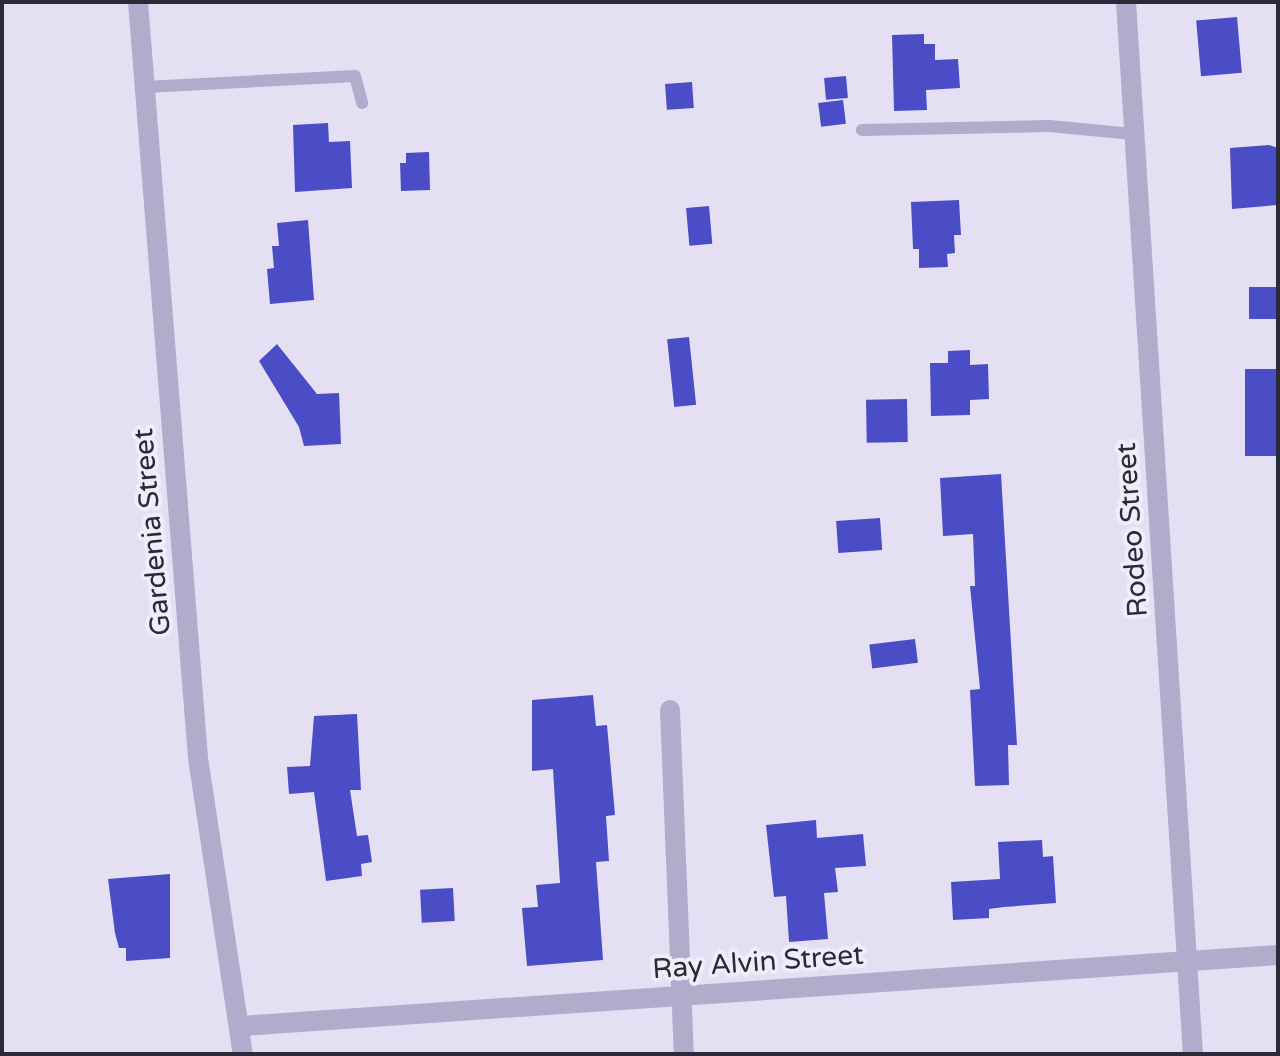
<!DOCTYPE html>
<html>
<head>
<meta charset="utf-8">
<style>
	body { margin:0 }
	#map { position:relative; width:1280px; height:1056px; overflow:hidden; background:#e4dff3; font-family:"Varela Round",sans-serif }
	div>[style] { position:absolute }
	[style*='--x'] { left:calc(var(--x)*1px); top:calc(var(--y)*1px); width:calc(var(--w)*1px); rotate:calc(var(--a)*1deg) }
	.building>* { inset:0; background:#4a4dc6; transform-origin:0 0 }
	.service>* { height:12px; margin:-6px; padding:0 6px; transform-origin:6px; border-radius:6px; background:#b1abcc }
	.minor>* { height:20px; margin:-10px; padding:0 10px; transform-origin:10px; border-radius:10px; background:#b1abcc }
	.tertiary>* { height:20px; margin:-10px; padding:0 10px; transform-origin:10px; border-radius:10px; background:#b1abcc }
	span { translate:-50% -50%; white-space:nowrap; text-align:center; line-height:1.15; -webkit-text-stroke:8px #f0ecfa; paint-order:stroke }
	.street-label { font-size:28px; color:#2b2a39 }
	.frame { position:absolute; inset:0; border:4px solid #2b2a39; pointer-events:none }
</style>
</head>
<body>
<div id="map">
	<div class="building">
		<div style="left:1237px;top:17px;width:56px;height:41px;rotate:85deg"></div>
		<div style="clip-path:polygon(924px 34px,924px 44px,935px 44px,935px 60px,958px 59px,960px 88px,926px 90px,927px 110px,894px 111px,892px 35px)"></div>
		<div style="left:846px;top:76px;width:22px;height:22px;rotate:85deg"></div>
		<div style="left:692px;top:82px;width:26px;height:27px;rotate:86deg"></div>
		<div style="left:843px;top:100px;width:24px;height:25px;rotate:83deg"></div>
		<div style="clip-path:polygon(328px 123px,329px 142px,350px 141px,352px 188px,295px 192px,293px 125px)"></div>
		<div style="clip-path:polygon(1269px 145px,1278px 148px,1277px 205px,1232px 209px,1230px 148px)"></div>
		<div style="clip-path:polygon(429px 152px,430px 190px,401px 191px,400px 163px,406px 163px,406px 153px)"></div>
		<div style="clip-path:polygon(959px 200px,961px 235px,954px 235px,955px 253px,947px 254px,948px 267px,919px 268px,919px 249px,913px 249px,911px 202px)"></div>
		<div style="left:709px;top:206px;width:38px;height:23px;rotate:85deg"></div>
		<div style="clip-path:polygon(308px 220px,314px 300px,270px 304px,267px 269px,274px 268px,272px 246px,279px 246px,277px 223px)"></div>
		<div style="left:1278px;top:287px;width:32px;height:29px;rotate:90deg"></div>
		<div style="left:689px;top:337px;width:68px;height:22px;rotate:84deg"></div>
		<div style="clip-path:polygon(277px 344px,317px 394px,339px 393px,341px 444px,304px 446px,299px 427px,259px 361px)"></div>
		<div style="clip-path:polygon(970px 350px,970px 365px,988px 364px,989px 399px,970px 400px,970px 415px,931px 416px,930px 363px,948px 363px,948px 351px)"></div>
		<div style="left:1278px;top:369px;width:87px;height:33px;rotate:90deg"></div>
		<div style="left:907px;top:399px;width:43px;height:41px;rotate:89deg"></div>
		<div style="clip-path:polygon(1001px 474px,1017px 745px,1008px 745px,1009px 785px,975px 786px,970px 690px,980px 689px,970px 586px,975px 586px,973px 534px,943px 536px,940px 478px)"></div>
		<div style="left:880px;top:518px;width:32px;height:44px;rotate:86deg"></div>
		<div style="left:915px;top:639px;width:24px;height:46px;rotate:83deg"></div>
		<div style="clip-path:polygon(593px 695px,596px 726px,607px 725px,615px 815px,606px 816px,609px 861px,596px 862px,603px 960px,527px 966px,522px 908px,538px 907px,536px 885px,560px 883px,553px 769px,532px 771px,532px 700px)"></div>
		<div style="clip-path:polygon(357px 714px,361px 790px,350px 790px,357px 836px,368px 835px,372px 862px,361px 864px,362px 876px,326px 881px,314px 792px,289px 794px,287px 767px,310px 766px,314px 716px)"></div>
		<div style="clip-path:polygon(816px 820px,817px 838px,863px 834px,866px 866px,835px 868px,838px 892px,824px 893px,828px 939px,789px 942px,786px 896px,774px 897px,766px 825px)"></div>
		<div style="clip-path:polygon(1042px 840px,1043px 857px,1053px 856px,1056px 903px,1004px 907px,989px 909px,989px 918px,953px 920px,951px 882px,1000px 879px,998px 842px)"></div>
		<div style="clip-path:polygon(170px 874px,170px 958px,126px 961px,126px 948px,119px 948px,115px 933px,108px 879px)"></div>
		<div style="left:453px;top:888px;width:33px;height:33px;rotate:87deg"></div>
	</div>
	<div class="service">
		<div style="--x:145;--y:87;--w:210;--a:-3"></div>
		<div style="--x:355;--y:76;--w:28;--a:75"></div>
		<div style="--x:862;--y:130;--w:187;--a:-1.2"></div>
		<div style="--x:1049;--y:126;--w:85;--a:5.4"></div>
	</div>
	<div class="minor">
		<div style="--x:138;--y:2;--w:758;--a:85.46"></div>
		<div style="--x:198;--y:758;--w:299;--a:81.4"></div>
		<div style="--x:670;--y:710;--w:344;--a:87.7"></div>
		<div style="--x:241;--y:1026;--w:1039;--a:-3.92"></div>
	</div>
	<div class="tertiary">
		<div style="--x:1126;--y:2;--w:1054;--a:86.36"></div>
	</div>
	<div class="street-label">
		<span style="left:1132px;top:530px;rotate:-94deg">Rodeo Street</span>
		<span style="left:152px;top:532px;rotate:-95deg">Gardenia Street</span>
		<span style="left:758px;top:962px;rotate:-4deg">Ray Alvin Street</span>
	</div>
	<div class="frame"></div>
</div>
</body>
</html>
